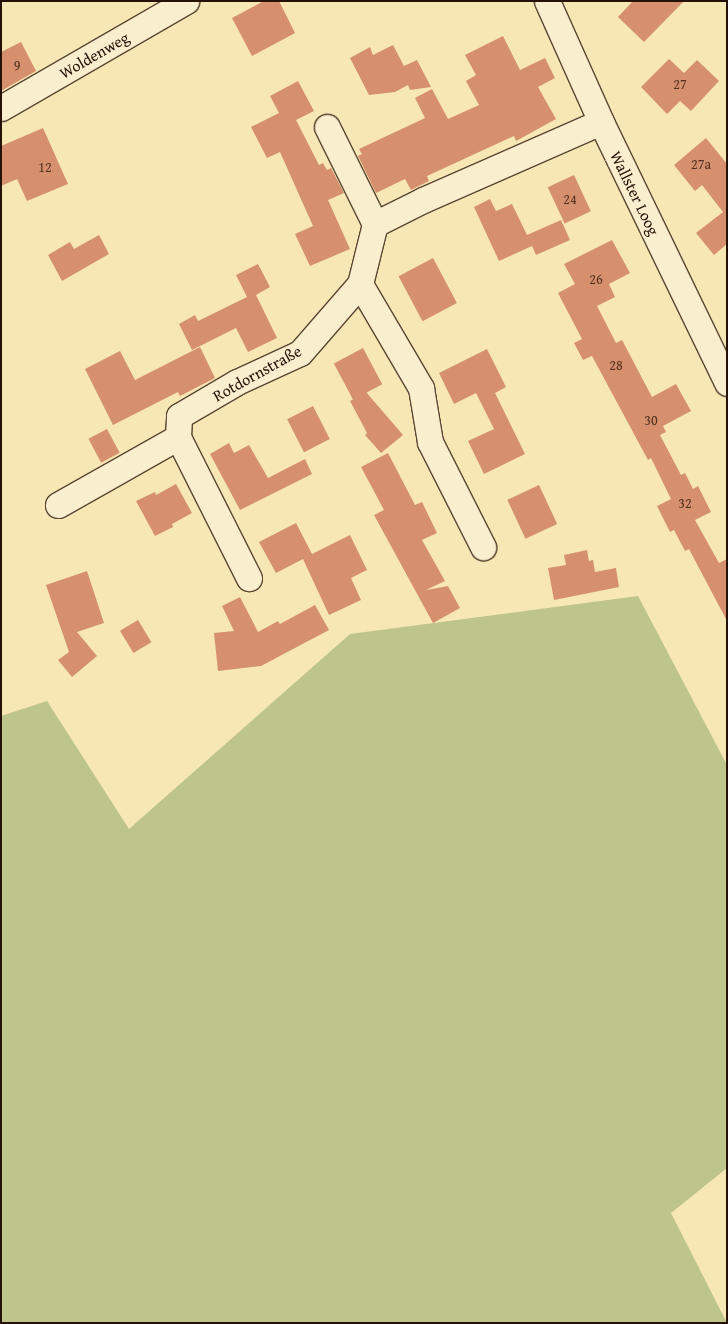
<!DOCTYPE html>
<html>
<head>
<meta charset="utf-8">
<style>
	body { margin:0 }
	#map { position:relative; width:728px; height:1324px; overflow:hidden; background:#f6e7b5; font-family:"Gentium Book Plus",serif }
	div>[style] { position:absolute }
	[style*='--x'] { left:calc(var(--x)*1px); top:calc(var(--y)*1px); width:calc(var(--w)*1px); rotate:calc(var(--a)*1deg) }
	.green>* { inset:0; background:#bdc58d }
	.building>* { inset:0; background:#d6906d; transform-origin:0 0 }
	.roads { filter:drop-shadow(1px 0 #5a4632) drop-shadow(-1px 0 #5a4632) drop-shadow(0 1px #5a4632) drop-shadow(0 -1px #5a4632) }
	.minor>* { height:25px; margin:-12.5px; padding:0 12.5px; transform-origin:12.5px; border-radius:12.5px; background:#f9efcf }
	span { translate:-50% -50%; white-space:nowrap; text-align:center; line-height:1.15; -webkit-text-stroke:5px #f9efcf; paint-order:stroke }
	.number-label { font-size:14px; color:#523120 }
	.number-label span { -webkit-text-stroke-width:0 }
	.street-label { font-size:16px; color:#261106 }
	.frame { position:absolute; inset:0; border:2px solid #261106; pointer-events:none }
</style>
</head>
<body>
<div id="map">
	<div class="green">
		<div style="clip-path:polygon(638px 596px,727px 765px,727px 1168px,671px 1213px,727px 1323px,1px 1323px,1px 716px,47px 701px,129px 829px,350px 634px)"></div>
	</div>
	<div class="building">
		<div style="clip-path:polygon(264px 1px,279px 1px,295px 33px,252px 56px,232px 18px)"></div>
		<div style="clip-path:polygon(633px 1px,684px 1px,644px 42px,618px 17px)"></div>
		<div style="clip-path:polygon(503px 36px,520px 70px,545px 58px,555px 78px,538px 87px,556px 119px,516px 141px,514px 136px,427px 176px,429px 181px,411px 190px,405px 179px,376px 193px,358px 156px,362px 154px,359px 149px,425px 118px,415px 98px,432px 89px,448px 119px,479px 105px,466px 81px,476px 75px,465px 55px)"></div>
		<div style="clip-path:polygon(21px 42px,36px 71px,1px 91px,1px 52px)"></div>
		<div style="clip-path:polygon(393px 45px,404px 66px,417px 60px,431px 87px,410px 90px,408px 85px,395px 92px,369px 95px,350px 58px,370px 47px,373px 55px)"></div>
		<div style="clip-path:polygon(669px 59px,684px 73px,697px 60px,719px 81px,691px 111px,680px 101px,667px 114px,641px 87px)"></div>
		<div style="clip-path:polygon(298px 81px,314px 111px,296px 120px,319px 165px,323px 163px,327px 170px,331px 168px,344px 193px,328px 200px,350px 249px,310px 266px,295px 234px,313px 226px,280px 152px,267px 158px,251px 127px,279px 113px,270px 96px)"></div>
		<div style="clip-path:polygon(43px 128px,68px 184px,27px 201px,17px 179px,1px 186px,1px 146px)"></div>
		<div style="clip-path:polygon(706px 138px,727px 164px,727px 244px,714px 255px,696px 233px,723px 212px,702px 185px,695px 191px,674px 165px)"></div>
		<div style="left:574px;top:175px;width:40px;height:29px;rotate:65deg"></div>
		<div style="clip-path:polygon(490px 199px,496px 211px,512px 204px,527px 235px,561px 220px,570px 240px,536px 255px,532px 246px,499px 261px,474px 207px)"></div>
		<div style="clip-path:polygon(99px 235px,109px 254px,62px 281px,48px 255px,70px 242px,74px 249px)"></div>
		<div style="clip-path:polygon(612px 240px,630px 273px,609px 284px,615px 297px,597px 306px,616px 343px,622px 340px,652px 397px,676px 384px,691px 411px,663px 426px,666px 432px,660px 435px,681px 475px,685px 473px,693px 489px,698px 486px,711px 512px,695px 520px,719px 563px,727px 559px,727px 621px,689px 549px,685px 551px,674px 530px,670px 532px,657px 506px,671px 499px,651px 458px,648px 460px,592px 356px,583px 360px,574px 343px,582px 339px,558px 293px,575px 284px,564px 264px)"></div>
		<div style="left:433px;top:258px;width:51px;height:39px;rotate:62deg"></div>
		<div style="clip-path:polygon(258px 264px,270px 287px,256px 295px,277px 338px,248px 352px,236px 328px,192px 350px,179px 324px,195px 315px,198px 321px,247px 297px,236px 275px)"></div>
		<div style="clip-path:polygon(200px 347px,215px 378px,180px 396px,178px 392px,113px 425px,85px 369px,120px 351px,135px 380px)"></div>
		<div style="left:363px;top:348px;width:41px;height:33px;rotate:62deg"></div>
		<div style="clip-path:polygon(487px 349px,506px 387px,495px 393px,525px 454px,484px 474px,468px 441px,494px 429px,476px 393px,454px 404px,439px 373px)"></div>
		<div style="clip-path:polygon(366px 392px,403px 435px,381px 453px,365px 435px,367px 433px,350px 401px)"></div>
		<div style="left:313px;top:406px;width:37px;height:29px;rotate:63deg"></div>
		<div style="left:107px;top:429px;width:27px;height:21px;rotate:62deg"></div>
		<div style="clip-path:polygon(229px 443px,234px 453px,249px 445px,268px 478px,305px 459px,312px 474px,240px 510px,210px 454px)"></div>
		<div style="clip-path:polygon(388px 453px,415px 505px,422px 502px,437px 533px,422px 540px,445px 581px,426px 590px,448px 586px,460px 608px,433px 623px,374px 515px,384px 510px,361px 467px)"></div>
		<div style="clip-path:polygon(176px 484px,192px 513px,172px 524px,173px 527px,155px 536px,136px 501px,155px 492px,156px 495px)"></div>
		<div style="left:539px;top:485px;width:43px;height:35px;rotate:65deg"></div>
		<div style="clip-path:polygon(296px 523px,312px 554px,350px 535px,367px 570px,351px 578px,361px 600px,329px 615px,303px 559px,276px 573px,259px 542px)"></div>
		<div style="clip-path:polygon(587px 550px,589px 561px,593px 560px,595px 572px,616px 568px,619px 587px,554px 600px,548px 568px,566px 565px,564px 555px)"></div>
		<div style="clip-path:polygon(87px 571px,104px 623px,77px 632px,97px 656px,72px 677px,58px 660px,69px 652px,46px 585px)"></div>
		<div style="clip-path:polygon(240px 597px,258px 632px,278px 621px,280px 624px,315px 605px,329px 630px,261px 666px,218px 671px,214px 633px,234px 631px,222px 606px)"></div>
		<div style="left:138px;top:620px;width:26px;height:21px;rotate:59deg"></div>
	</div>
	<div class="roads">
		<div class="minor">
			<div style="--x:547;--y:1;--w:133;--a:65.9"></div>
			<div style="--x:601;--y:122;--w:290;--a:64.2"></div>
			<div style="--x:1;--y:108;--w:214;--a:-30"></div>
			<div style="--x:327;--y:127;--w:108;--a:63.7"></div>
			<div style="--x:360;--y:284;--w:121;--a:59.6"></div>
			<div style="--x:421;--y:388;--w:55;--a:80.5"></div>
			<div style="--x:430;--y:442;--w:118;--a:63.2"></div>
			<div style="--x:178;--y:437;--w:158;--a:63.3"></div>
			<div style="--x:58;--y:505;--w:138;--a:-29.5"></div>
			<div style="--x:178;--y:437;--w:21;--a:-87"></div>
			<div style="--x:179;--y:416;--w:67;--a:-30.4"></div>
			<div style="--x:237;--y:382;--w:69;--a:-24.7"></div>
			<div style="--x:300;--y:353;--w:91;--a:-49"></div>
			<div style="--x:360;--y:284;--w:62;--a:-76"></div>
			<div style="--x:375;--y:224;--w:54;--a:-26.6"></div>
			<div style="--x:423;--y:200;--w:194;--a:-23.7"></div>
		</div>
	</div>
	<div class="number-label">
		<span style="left:17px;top:65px">9</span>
		<span style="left:680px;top:84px">27</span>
		<span style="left:701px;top:164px">27a</span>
		<span style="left:45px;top:167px">12</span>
		<span style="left:570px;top:199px">24</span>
		<span style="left:596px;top:279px">26</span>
		<span style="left:616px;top:365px">28</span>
		<span style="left:651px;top:420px">30</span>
		<span style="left:685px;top:503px">32</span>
	</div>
	<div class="street-label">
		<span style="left:94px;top:55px;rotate:-30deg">Woldenweg</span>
		<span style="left:635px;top:193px;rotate:64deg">Wallster Loog</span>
		<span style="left:257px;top:373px;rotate:-29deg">Rotdornstraße</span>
	</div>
	<div class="frame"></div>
</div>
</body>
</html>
